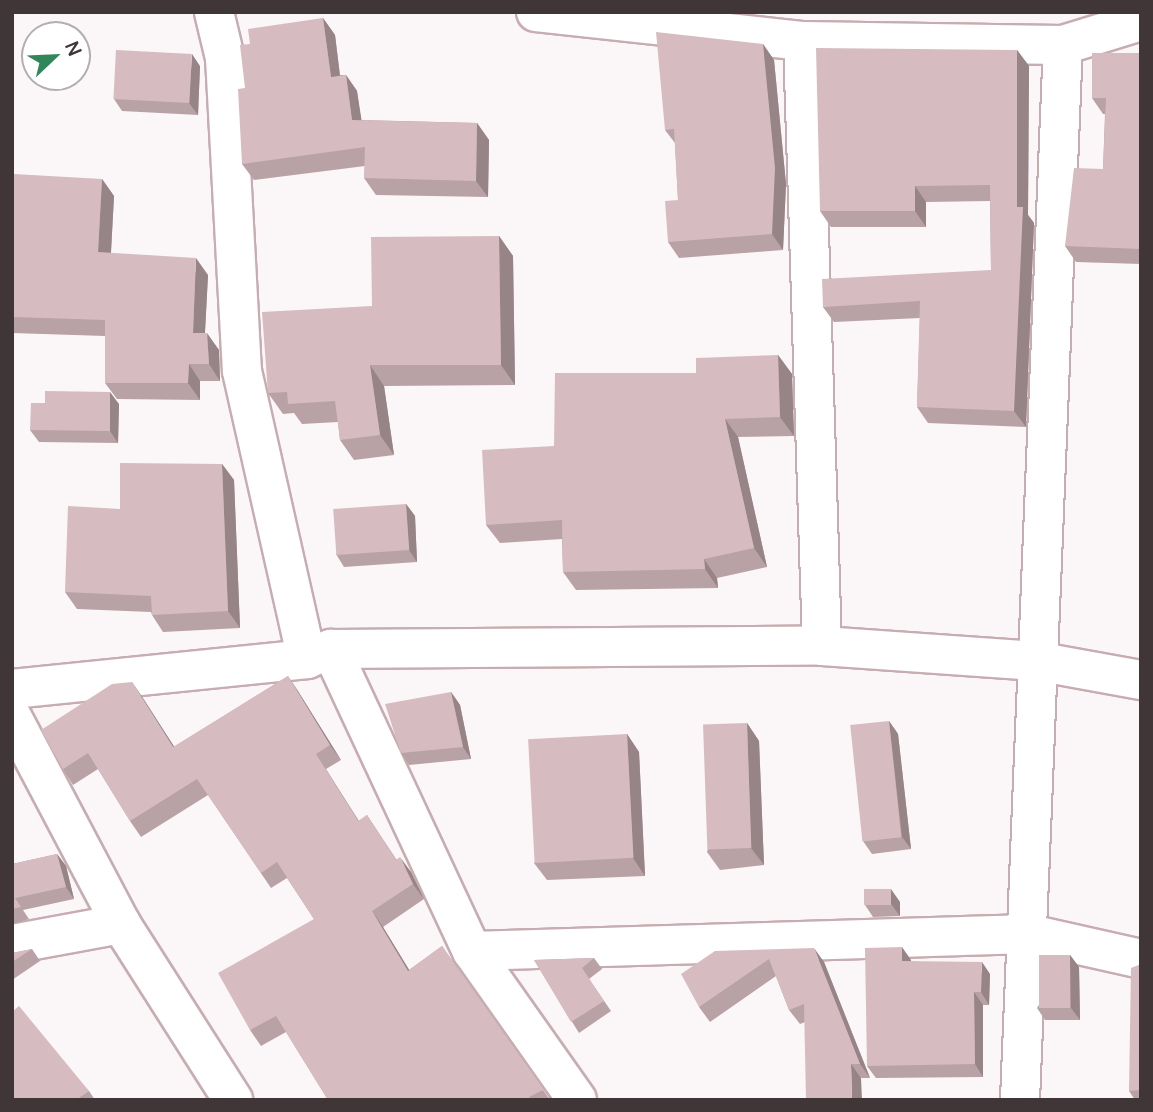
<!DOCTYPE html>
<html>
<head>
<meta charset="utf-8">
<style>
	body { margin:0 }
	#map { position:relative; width:1153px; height:1112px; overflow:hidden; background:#fbf6f7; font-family:Manrope,sans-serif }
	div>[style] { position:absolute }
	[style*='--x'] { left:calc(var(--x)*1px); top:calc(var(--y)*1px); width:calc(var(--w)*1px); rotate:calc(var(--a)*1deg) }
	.roads { filter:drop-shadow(2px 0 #c7adb1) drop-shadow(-2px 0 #c7adb1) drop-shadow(0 2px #c7adb1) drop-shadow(0 -2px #c7adb1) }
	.street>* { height:38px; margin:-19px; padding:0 19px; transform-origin:19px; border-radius:19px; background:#fff }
	.wall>* { inset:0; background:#b8a2a6 }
	.shaded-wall>* { inset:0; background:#968487 }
	.building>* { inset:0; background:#d6bcc1; transform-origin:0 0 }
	span { translate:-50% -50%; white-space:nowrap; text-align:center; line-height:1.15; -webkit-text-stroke:6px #fff; paint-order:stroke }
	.frame { position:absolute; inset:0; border:14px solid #403637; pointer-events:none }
	.north { position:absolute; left:21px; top:21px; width:70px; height:70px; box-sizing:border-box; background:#fff; border:2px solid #b3afaf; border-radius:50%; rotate:67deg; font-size:19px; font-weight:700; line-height:28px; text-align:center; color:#403637 }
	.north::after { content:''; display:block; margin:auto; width:24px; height:32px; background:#32875a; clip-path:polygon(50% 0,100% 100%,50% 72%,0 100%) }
</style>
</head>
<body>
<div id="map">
	<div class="roads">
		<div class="street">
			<div style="--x:214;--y:12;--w:47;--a:76.6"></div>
			<div style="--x:225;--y:58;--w:313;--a:86.9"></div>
			<div style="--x:242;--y:371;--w:295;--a:77.3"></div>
			<div style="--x:536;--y:12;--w:269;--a:6.2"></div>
			<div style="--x:803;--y:41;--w:260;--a:0.9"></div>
			<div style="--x:1063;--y:45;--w:82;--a:-17.1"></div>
			<div style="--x:803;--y:41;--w:605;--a:88.2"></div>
			<div style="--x:331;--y:649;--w:333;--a:65"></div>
			<div style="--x:472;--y:951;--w:182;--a:54.8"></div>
			<div style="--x:12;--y:689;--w:297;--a:-5.8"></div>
			<div style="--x:307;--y:659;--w:26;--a:-23"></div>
			<div style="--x:331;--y:649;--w:491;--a:-0.4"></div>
			<div style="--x:822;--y:646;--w:215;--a:4"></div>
			<div style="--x:1036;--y:661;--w:107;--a:10.3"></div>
			<div style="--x:12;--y:717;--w:234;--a:62.2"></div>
			<div style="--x:121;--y:924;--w:209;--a:57.5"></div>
			<div style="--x:12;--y:944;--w:111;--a:-10.4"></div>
			<div style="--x:472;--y:951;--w:558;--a:-1.75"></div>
			<div style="--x:1030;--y:934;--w:114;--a:12.7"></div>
			<div style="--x:1020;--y:1100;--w:1056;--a:-87.67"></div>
		</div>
	</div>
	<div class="wall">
		<div style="clip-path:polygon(323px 18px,335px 35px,340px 75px,346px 75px,357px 91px,361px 120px,477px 123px,489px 140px,488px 197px,376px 195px,364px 178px,365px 166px,254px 180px,242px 164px,245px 88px,250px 44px)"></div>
		<div style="clip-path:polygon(763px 44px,774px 60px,786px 184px,783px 250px,679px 258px,668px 242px,678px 200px,675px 143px,665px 130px)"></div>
		<div style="clip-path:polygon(1017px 50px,1029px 66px,1028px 215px,1034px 223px,1026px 427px,928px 423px,917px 407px,920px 318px,834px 322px,823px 307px,991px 270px,990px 201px,926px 202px,926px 227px,831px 227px,820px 211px)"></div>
		<div style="clip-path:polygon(1141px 53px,1141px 264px,1076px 262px,1065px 246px,1103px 169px,1105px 114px,1103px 114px,1092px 98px)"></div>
		<div style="clip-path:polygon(200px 66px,198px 115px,122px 111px,114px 99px)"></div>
		<div style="clip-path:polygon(102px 179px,114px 196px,111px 253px,208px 275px,205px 333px,219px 350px,220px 381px,200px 381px,200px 400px,117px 399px,105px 383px,105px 336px,12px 333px,12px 228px)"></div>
		<div style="clip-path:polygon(499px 236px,513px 256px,515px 385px,384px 386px,394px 455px,354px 460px,340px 440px,338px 422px,302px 424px,294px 413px,283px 414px,268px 393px,372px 306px)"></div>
		<div style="clip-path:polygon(778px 355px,792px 374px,794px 436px,738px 437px,767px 567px,717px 578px,718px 588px,576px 590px,563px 572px,562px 539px,500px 543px,486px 525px,554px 446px,696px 373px)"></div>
		<div style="clip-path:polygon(119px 404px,118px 443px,39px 442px,30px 430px)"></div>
		<div style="clip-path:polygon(222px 464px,234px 480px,240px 628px,163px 632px,152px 615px,151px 612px,77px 609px,65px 592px,120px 509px)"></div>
		<div style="clip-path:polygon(406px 504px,415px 516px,417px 562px,344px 567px,336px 554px)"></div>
		<div style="clip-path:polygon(288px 676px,341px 760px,326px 769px,359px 821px,367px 815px,396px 859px,411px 872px,424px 899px,383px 927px,409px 970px,442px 946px,550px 1100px,328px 1100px,286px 1032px,261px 1046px,250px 1030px,314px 919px,287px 878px,271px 888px,208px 795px,141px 837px,130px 821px,98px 769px,73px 785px,63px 769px,132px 682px,174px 747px)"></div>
		<div style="clip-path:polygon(451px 692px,460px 705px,471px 759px,409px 765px,401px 753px)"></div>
		<div style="clip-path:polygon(889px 721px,898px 734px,911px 849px,872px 854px,863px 841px)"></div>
		<div style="clip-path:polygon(747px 723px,759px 741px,764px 865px,720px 870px,707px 852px)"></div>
		<div style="clip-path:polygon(627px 734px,639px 752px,645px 876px,547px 880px,534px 863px)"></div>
		<div style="clip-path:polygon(57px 854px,66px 866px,74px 899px,23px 910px,29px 919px,12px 924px,12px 864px)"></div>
		<div style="clip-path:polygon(900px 902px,900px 916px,873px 917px,865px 905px)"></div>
		<div style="clip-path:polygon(32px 949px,40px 961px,12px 980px,12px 953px)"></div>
		<div style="clip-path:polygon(715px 951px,824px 962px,870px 1078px,861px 1078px,805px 1022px,800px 1024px,789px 1010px,776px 976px,710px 1022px,699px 1007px)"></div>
		<div style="clip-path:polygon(1070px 955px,1079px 967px,1080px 1020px,1045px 1020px,1037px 1008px)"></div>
		<div style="clip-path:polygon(594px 958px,602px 969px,589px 979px,611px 1011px,579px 1033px,534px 960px)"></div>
		<div style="clip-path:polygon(911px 960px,911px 961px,990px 974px,989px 1005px,983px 1005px,983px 1077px,876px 1078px,867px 1066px)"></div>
		<div style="clip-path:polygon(1141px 964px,1141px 1100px,1135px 1100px,1129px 1091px)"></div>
		<div style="clip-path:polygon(89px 1091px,95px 1100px,12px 1100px)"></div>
	</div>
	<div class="shaded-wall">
		<div style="clip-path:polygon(323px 18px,335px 35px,342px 93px,331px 77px)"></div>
		<div style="clip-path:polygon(763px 44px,774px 60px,786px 184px,783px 250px,772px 234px)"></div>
		<div style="clip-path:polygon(1017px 50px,1029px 66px,1028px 215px,1034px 223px,1026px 427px,1014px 411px,1017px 207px)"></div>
		<div style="clip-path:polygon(192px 54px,200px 66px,198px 115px,189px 103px)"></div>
		<div style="clip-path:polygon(346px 75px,357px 91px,364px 136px,352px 120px)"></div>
		<div style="clip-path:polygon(477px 123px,489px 140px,488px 197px,476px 181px)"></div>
		<div style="clip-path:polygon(102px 179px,114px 196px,110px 269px,98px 252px)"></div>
		<div style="clip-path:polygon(915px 186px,926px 202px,926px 227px,915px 211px)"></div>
		<div style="clip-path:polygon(499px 236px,513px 256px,515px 385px,501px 365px)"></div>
		<div style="clip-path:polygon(196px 258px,208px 275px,204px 350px,193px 333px)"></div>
		<div style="clip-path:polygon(207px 333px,219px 350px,220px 381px,209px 364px)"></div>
		<div style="clip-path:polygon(778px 355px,792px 374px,794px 436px,780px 417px)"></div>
		<div style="clip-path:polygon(189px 364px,200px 381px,200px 400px,188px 383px)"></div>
		<div style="clip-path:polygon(370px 365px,384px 386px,394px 455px,380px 435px)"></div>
		<div style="clip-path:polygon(110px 392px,119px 404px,118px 443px,110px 431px)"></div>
		<div style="clip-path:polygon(725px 419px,738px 437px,767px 567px,754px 548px)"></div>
		<div style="clip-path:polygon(222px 464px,234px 480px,240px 628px,228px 611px)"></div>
		<div style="clip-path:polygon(406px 504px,415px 516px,417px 562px,409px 550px)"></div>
		<div style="clip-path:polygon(704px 559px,717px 578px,718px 588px,705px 569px)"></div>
		<div style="clip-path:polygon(288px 676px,298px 691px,341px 760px,330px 745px)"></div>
		<div style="clip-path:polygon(132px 682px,143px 698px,184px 762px,173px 747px)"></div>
		<div style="clip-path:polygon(451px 692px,460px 705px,471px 759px,463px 747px)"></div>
		<div style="clip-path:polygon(889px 721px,898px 734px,911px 849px,902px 837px)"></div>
		<div style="clip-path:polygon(747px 723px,759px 741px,764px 865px,751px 848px)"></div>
		<div style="clip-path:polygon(627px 734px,639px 752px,645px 876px,633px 858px)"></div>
		<div style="clip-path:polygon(57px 854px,66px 866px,74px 899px,66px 887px)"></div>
		<div style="clip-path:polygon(400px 857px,411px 872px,424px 899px,413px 884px)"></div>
		<div style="clip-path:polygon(891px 889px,900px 902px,900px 916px,891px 904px)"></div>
		<div style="clip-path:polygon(372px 911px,383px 927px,419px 986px,408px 971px)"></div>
		<div style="clip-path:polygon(902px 947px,911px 960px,911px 974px,902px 961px)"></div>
		<div style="clip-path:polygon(814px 948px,824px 962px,870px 1078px,860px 1064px)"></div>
		<div style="clip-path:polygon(1070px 955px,1079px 967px,1080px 1020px,1071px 1008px)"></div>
		<div style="clip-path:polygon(982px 962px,990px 974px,989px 1005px,981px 992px)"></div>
		<div style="clip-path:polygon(974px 992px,983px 1005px,983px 1077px,975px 1064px)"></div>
		<div style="clip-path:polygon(851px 1064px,861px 1078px,862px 1100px,852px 1100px)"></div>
	</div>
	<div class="building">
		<div style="clip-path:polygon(323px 18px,331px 77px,346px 75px,352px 120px,477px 123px,476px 181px,364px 178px,365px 147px,242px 164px,238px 89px,245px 88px,240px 45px,250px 44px,248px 29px)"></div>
		<div style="clip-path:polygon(656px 32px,763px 44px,775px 168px,772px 234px,668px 242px,665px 201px,678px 200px,674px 129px,665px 130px)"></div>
		<div style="clip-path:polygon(816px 48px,1017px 50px,1017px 207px,1023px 207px,1014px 411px,917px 407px,920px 301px,823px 307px,822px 279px,991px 270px,990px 185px,915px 186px,915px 211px,820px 211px)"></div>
		<div style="left:116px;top:50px;width:76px;height:49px;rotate:3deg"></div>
		<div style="clip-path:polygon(1092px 53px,1141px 53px,1141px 249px,1065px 246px,1074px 168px,1103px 169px,1106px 98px,1092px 98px)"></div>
		<div style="clip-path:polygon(14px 174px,102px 179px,98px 252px,196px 258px,193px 333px,207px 333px,209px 364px,189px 364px,188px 383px,105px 383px,105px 320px,12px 317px,12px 228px)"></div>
		<div style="clip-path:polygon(499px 236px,501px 365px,370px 365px,380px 435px,340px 440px,335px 401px,288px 404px,287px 392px,268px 393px,262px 312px,372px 306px,371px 237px)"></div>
		<div style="clip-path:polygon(778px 355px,780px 417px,725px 419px,754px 548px,704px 559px,705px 569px,563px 572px,562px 520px,486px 525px,482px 450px,554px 446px,555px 373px,696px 373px,696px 358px)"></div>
		<div style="clip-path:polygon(45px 391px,110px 392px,110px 431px,30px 430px,31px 403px,45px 403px)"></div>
		<div style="clip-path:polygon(120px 463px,222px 464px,228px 611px,152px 615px,151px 596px,65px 592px,68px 506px,120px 509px)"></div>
		<div style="left:406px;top:504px;width:46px;height:73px;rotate:86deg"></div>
		<div style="clip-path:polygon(288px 676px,330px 745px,316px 754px,358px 821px,367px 815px,396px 860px,400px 857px,413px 884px,372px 911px,408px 971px,442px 946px,543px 1090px,529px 1097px,531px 1100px,328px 1100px,276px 1016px,250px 1030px,218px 973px,314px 919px,277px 862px,261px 873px,197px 779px,130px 821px,88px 753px,63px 769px,41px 730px,112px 684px,132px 682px,173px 747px)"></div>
		<div style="clip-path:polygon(451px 692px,463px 747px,401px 753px,385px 704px)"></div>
		<div style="left:889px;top:721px;width:117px;height:39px;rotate:84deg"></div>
		<div style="left:747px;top:723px;width:125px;height:44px;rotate:88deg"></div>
		<div style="left:627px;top:734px;width:124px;height:99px;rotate:87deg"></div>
		<div style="clip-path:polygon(57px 854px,66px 887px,15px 898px,21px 907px,12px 909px,12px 864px)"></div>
		<div style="left:864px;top:889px;width:27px;height:16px"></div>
		<div style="clip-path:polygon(902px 947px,902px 961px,982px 962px,981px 992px,974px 992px,975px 1064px,867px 1066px,865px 948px)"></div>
		<div style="clip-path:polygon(814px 948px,860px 1064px,851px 1064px,852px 1100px,806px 1100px,804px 1004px,789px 1010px,769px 959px,699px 1007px,681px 974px,715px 951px)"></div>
		<div style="clip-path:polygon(32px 949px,12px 962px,12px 953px)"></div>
		<div style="left:1039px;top:955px;width:31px;height:53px"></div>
		<div style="clip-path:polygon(594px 958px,582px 968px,604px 1001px,571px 1022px,534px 960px)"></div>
		<div style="clip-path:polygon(1141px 964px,1141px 1090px,1129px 1091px,1131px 968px)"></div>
		<div style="clip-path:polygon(19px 1006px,89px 1091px,76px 1100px,12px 1100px,12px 1012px)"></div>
	</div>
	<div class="frame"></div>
	<div class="north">N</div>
</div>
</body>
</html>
